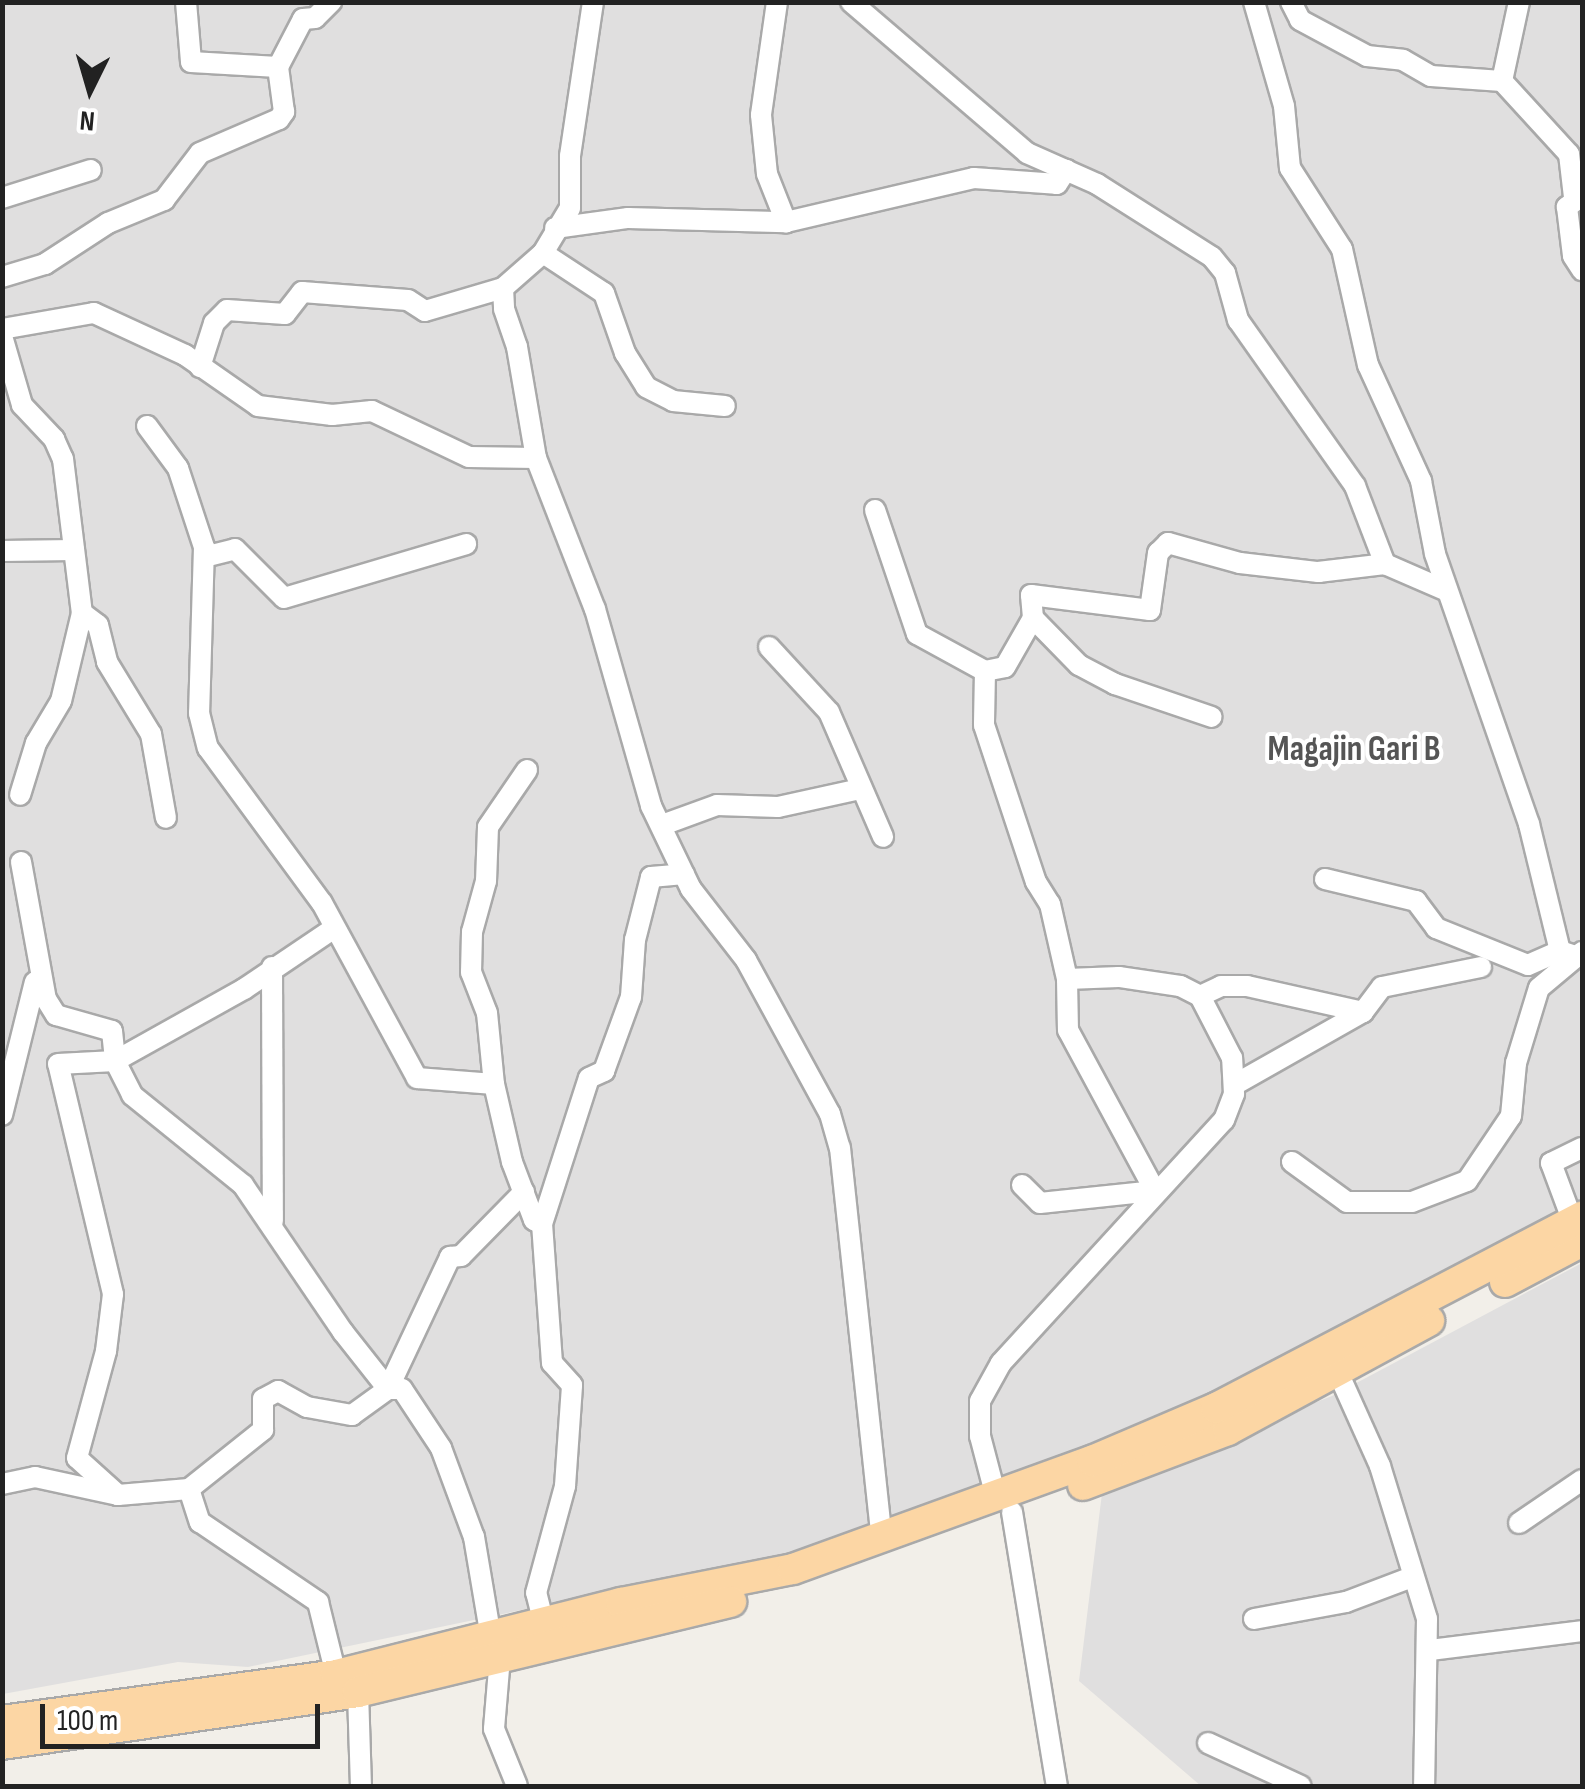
<!DOCTYPE html>
<html>
<head>
<meta charset="utf-8">
<style>
	body { margin:0 }
	#map { position:relative; width:1585px; height:1789px; overflow:hidden; background:#f2efe9; font-family:"Sofia Sans Condensed",sans-serif }
	div>[style] { position:absolute }
	[style*='--x'] { left:calc(var(--x)*1px); top:calc(var(--y)*1px); width:calc(var(--w)*1px); rotate:calc(var(--a)*1deg) }
	.residential>* { inset:0; background:#e0dfdf }
	.roads { filter:drop-shadow(2px 0 #a9a9a9) drop-shadow(-2px 0 #a9a9a9) drop-shadow(0 2px #a9a9a9) drop-shadow(0 -2px #a9a9a9) }
	.minor>* { height:20px; margin:-10px; padding:0 10px; transform-origin:10px; border-radius:10px; background:#fff }
	.primary>* { height:30px; margin:-15px; padding:0 15px; transform-origin:15px; border-radius:15px; background:#fcd6a4 }
	span { translate:-50% -50%; white-space:nowrap; text-align:center; line-height:1.15; -webkit-text-stroke:8px #fff; paint-order:stroke }
	.neighbourhood-label { font-size:35px; color:#555; font-weight:700 }
	.frame { position:absolute; inset:0; border:5px solid #222; pointer-events:none }
	.north { position:absolute; left:40px; top:40px; width:100px; height:100px; -webkit-text-stroke:8px #fff; paint-order:stroke; rotate:185deg; font-size:28px; font-weight:700; line-height:40px; text-align:center; color:#222 }
	.north::after { content:''; display:block; margin:auto; width:35px; height:45px; background:#222; clip-path:polygon(50% 0,100% 100%,50% 72%,0 100%) }
	.scale { position:absolute; left:40px; top:1704px; width:280px; height:45px; box-sizing:border-box; border:5px solid #222; border-top:0; padding-left:12px; font-size:30px; line-height:35px; white-space:nowrap; color:#222; -webkit-text-stroke:8px #fff; paint-order:stroke }
</style>
</head>
<body>
<div id="map">
	<div class="residential">
		<div style="clip-path:polygon(2px 3px,1582px 3px,1582px 1216px,1395px 1338px,800px 1552px,248px 1667px,178px 1662px,3px 1694px)"></div>
		<div style="clip-path:polygon(1582px 1263px,1582px 1786px,1201px 1786px,1079px 1681px,1103px 1485px,1332px 1396px)"></div>
	</div>
	<div class="roads">
		<div class="minor">
			<div style="--x:186;--y:2;--w:60;--a:85.2"></div>
			<div style="--x:191;--y:62;--w:87;--a:3.3"></div>
			<div style="--x:593;--y:2;--w:156;--a:98.5"></div>
			<div style="--x:570;--y:156;--w:52;--a:90"></div>
			<div style="--x:570;--y:208;--w:52;--a:121"></div>
			<div style="--x:543;--y:253;--w:53;--a:138.8"></div>
			<div style="--x:503;--y:288;--w:21;--a:87"></div>
			<div style="--x:504;--y:309;--w:40;--a:71.1"></div>
			<div style="--x:517;--y:347;--w:113;--a:80.3"></div>
			<div style="--x:536;--y:458;--w:162;--a:68.7"></div>
			<div style="--x:595;--y:609;--w:205;--a:74.1"></div>
			<div style="--x:651;--y:806;--w:92;--a:64.3"></div>
			<div style="--x:691;--y:889;--w:90;--a:52.2"></div>
			<div style="--x:746;--y:960;--w:175;--a:61.4"></div>
			<div style="--x:830;--y:1114;--w:35;--a:74"></div>
			<div style="--x:840;--y:1148;--w:393;--a:83.9"></div>
			<div style="--x:777;--y:2;--w:114;--a:98.1"></div>
			<div style="--x:761;--y:115;--w:59;--a:84.2"></div>
			<div style="--x:767;--y:174;--w:52;--a:68.4"></div>
			<div style="--x:851;--y:2;--w:232;--a:40.6"></div>
			<div style="--x:1027;--y:153;--w:77;--a:23.9"></div>
			<div style="--x:1097;--y:184;--w:136;--a:32.4"></div>
			<div style="--x:1212;--y:257;--w:21;--a:51"></div>
			<div style="--x:1225;--y:273;--w:49;--a:74.5"></div>
			<div style="--x:1238;--y:320;--w:203;--a:54.8"></div>
			<div style="--x:1355;--y:486;--w:84;--a:69"></div>
			<div style="--x:1254;--y:2;--w:108;--a:73.9"></div>
			<div style="--x:1284;--y:106;--w:62;--a:84.5"></div>
			<div style="--x:1290;--y:168;--w:96;--a:57.3"></div>
			<div style="--x:1342;--y:249;--w:119;--a:77.4"></div>
			<div style="--x:1368;--y:365;--w:128;--a:65.4"></div>
			<div style="--x:1421;--y:481;--w:74;--a:79.1"></div>
			<div style="--x:1435;--y:554;--w:286;--a:70.8"></div>
			<div style="--x:1529;--y:824;--w:131;--a:76.3"></div>
			<div style="--x:1291;--y:2;--w:20;--a:63"></div>
			<div style="--x:1300;--y:20;--w:76;--a:28.2"></div>
			<div style="--x:1367;--y:56;--w:36;--a:6"></div>
			<div style="--x:1403;--y:60;--w:32;--a:30"></div>
			<div style="--x:1431;--y:76;--w:71;--a:4"></div>
			<div style="--x:1502;--y:81;--w:99;--a:47.5"></div>
			<div style="--x:1569;--y:154;--w:43;--a:83.4"></div>
			<div style="--x:1502;--y:81;--w:81;--a:-77.9"></div>
			<div style="--x:1582;--y:196;--w:19;--a:144"></div>
			<div style="--x:1567;--y:207;--w:49;--a:83"></div>
			<div style="--x:1573;--y:256;--w:17;--a:57"></div>
			<div style="--x:2;--y:198;--w:93;--a:-17.5"></div>
			<div style="--x:555;--y:228;--w:74;--a:-7.8"></div>
			<div style="--x:628;--y:218;--w:158;--a:1.5"></div>
			<div style="--x:786;--y:222;--w:193;--a:-13.2"></div>
			<div style="--x:974;--y:178;--w:83;--a:4.1"></div>
			<div style="--x:1057;--y:184;--w:17;--a:-57"></div>
			<div style="--x:543;--y:253;--w:73;--a:33.3"></div>
			<div style="--x:604;--y:293;--w:64;--a:70.7"></div>
			<div style="--x:625;--y:353;--w:40;--a:58"></div>
			<div style="--x:646;--y:387;--w:30;--a:27"></div>
			<div style="--x:673;--y:401;--w:52;--a:5.5"></div>
			<div style="--x:2;--y:277;--w:45;--a:-16.8"></div>
			<div style="--x:45;--y:264;--w:75;--a:-33.1"></div>
			<div style="--x:108;--y:223;--w:61;--a:-22.3"></div>
			<div style="--x:164;--y:200;--w:59;--a:-52.5"></div>
			<div style="--x:200;--y:153;--w:86;--a:-23.3"></div>
			<div style="--x:279;--y:119;--w:9;--a:-54"></div>
			<div style="--x:284;--y:112;--w:45;--a:-97.6"></div>
			<div style="--x:278;--y:67;--w:54;--a:-62.5"></div>
			<div style="--x:303;--y:19;--w:12;--a:-5"></div>
			<div style="--x:315;--y:18;--w:23;--a:-45"></div>
			<div style="--x:2;--y:329;--w:93;--a:-9.9"></div>
			<div style="--x:94;--y:313;--w:100;--a:24.8"></div>
			<div style="--x:185;--y:355;--w:89;--a:34.9"></div>
			<div style="--x:258;--y:406;--w:75;--a:6.9"></div>
			<div style="--x:332;--y:415;--w:40;--a:-5.7"></div>
			<div style="--x:372;--y:411;--w:107;--a:25.4"></div>
			<div style="--x:469;--y:457;--w:67;--a:0.9"></div>
			<div style="--x:2;--y:336;--w:72;--a:73.8"></div>
			<div style="--x:22;--y:405;--w:47;--a:46.7"></div>
			<div style="--x:54;--y:439;--w:22;--a:66"></div>
			<div style="--x:63;--y:459;--w:155;--a:83"></div>
			<div style="--x:82;--y:613;--w:90;--a:103.4"></div>
			<div style="--x:61;--y:701;--w:49;--a:120.8"></div>
			<div style="--x:36;--y:743;--w:54;--a:107.1"></div>
			<div style="--x:200;--y:367;--w:46;--a:-72.3"></div>
			<div style="--x:214;--y:323;--w:18;--a:-45"></div>
			<div style="--x:227;--y:310;--w:58;--a:3.9"></div>
			<div style="--x:285;--y:314;--w:28;--a:-52"></div>
			<div style="--x:302;--y:292;--w:106;--a:4.3"></div>
			<div style="--x:408;--y:300;--w:20;--a:33"></div>
			<div style="--x:425;--y:311;--w:81;--a:-16.4"></div>
			<div style="--x:147;--y:426;--w:52;--a:53.6"></div>
			<div style="--x:178;--y:468;--w:83;--a:71.8"></div>
			<div style="--x:204;--y:547;--w:166;--a:91.7"></div>
			<div style="--x:199;--y:713;--w:36;--a:76"></div>
			<div style="--x:208;--y:748;--w:192;--a:53.7"></div>
			<div style="--x:322;--y:903;--w:199;--a:61.5"></div>
			<div style="--x:417;--y:1078;--w:77;--a:4.5"></div>
			<div style="--x:875;--y:510;--w:131;--a:71.3"></div>
			<div style="--x:917;--y:634;--w:77;--a:28.6"></div>
			<div style="--x:985;--y:671;--w:54;--a:91.1"></div>
			<div style="--x:984;--y:725;--w:165;--a:71.7"></div>
			<div style="--x:1036;--y:882;--w:26;--a:58"></div>
			<div style="--x:1050;--y:904;--w:77;--a:77.2"></div>
			<div style="--x:1067;--y:979;--w:51;--a:88.9"></div>
			<div style="--x:1068;--y:1030;--w:183;--a:61.6"></div>
			<div style="--x:2;--y:551;--w:72;--a:-0.8"></div>
			<div style="--x:204;--y:557;--w:32;--a:-14"></div>
			<div style="--x:235;--y:549;--w:69;--a:45"></div>
			<div style="--x:284;--y:598;--w:190;--a:-16.5"></div>
			<div style="--x:82;--y:613;--w:20;--a:37"></div>
			<div style="--x:98;--y:625;--w:38;--a:76"></div>
			<div style="--x:107;--y:662;--w:84;--a:58.6"></div>
			<div style="--x:151;--y:734;--w:85;--a:79.9"></div>
			<div style="--x:1033;--y:618;--w:23;--a:-95"></div>
			<div style="--x:1031;--y:595;--w:120;--a:7.2"></div>
			<div style="--x:1150;--y:610;--w:58;--a:-82"></div>
			<div style="--x:1158;--y:553;--w:14;--a:-45"></div>
			<div style="--x:1168;--y:543;--w:75;--a:15.5"></div>
			<div style="--x:1240;--y:563;--w:79;--a:6.6"></div>
			<div style="--x:1318;--y:572;--w:67;--a:-6.8"></div>
			<div style="--x:1385;--y:564;--w:68;--a:23.5"></div>
			<div style="--x:769;--y:647;--w:88;--a:47.3"></div>
			<div style="--x:829;--y:712;--w:136;--a:66.6"></div>
			<div style="--x:985;--y:671;--w:20;--a:-11"></div>
			<div style="--x:1005;--y:667;--w:56;--a:-60.3"></div>
			<div style="--x:1033;--y:618;--w:66;--a:45.6"></div>
			<div style="--x:1079;--y:665;--w:41;--a:27.8"></div>
			<div style="--x:1115;--y:684;--w:102;--a:18.8"></div>
			<div style="--x:527;--y:770;--w:69;--a:124.4"></div>
			<div style="--x:488;--y:827;--w:54;--a:92.1"></div>
			<div style="--x:486;--y:881;--w:53;--a:105.4"></div>
			<div style="--x:472;--y:932;--w:40;--a:91.4"></div>
			<div style="--x:471;--y:972;--w:44;--a:68.7"></div>
			<div style="--x:487;--y:1013;--w:71;--a:84.4"></div>
			<div style="--x:494;--y:1084;--w:80;--a:77"></div>
			<div style="--x:512;--y:1162;--w:62;--a:69.2"></div>
			<div style="--x:534;--y:1220;--w:9;--a:27"></div>
			<div style="--x:665;--y:824;--w:55;--a:-20.1"></div>
			<div style="--x:717;--y:805;--w:61;--a:1.9"></div>
			<div style="--x:778;--y:807;--w:84;--a:-12.4"></div>
			<div style="--x:21;--y:862;--w:139;--a:79.7"></div>
			<div style="--x:46;--y:999;--w:19;--a:58"></div>
			<div style="--x:56;--y:1015;--w:58;--a:15.9"></div>
			<div style="--x:112;--y:1031;--w:30;--a:84"></div>
			<div style="--x:115;--y:1061;--w:38;--a:63"></div>
			<div style="--x:132;--y:1095;--w:143;--a:39"></div>
			<div style="--x:243;--y:1185;--w:178;--a:55.8"></div>
			<div style="--x:343;--y:1332;--w:73;--a:51.7"></div>
			<div style="--x:388;--y:1389;--w:14;--a:0"></div>
			<div style="--x:402;--y:1389;--w:71;--a:56.5"></div>
			<div style="--x:441;--y:1448;--w:95;--a:69.7"></div>
			<div style="--x:474;--y:1537;--w:102;--a:80.4"></div>
			<div style="--x:1325;--y:879;--w:94;--a:13.6"></div>
			<div style="--x:1416;--y:901;--w:34;--a:53"></div>
			<div style="--x:1436;--y:928;--w:99;--a:21.9"></div>
			<div style="--x:1528;--y:965;--w:35;--a:-24"></div>
			<div style="--x:1560;--y:951;--w:13;--a:18"></div>
			<div style="--x:272;--y:967;--w:254;--a:89.8"></div>
			<div style="--x:1200;--y:996;--w:23;--a:-25"></div>
			<div style="--x:1221;--y:986;--w:26;--a:0"></div>
			<div style="--x:1247;--y:986;--w:119;--a:12.6"></div>
			<div style="--x:1234;--y:1085;--w:148;--a:-29.5"></div>
			<div style="--x:1363;--y:1012;--w:31;--a:-53"></div>
			<div style="--x:1382;--y:987;--w:101;--a:-11.4"></div>
			<div style="--x:2;--y:1115;--w:137;--a:-76.1"></div>
			<div style="--x:1292;--y:1162;--w:68;--a:36"></div>
			<div style="--x:1347;--y:1202;--w:65;--a:0"></div>
			<div style="--x:1412;--y:1202;--w:59;--a:-20.9"></div>
			<div style="--x:1467;--y:1181;--w:78;--a:-55.9"></div>
			<div style="--x:1511;--y:1116;--w:53;--a:-84.6"></div>
			<div style="--x:1516;--y:1063;--w:78;--a:-73"></div>
			<div style="--x:1539;--y:988;--w:56;--a:-39.9"></div>
			<div style="--x:1022;--y:1185;--w:25;--a:45"></div>
			<div style="--x:1040;--y:1203;--w:116;--a:-6"></div>
			<div style="--x:1573;--y:1222;--w:63;--a:-110.4"></div>
			<div style="--x:1551;--y:1163;--w:34;--a:-26"></div>
			<div style="--x:1336;--y:1368;--w:107;--a:65.8"></div>
			<div style="--x:1380;--y:1466;--w:160;--a:72.9"></div>
			<div style="--x:1427;--y:1619;--w:167;--a:91"></div>
			<div style="--x:2;--y:1484;--w:34;--a:-12"></div>
			<div style="--x:35;--y:1477;--w:85;--a:12.2"></div>
			<div style="--x:118;--y:1495;--w:71;--a:-4.8"></div>
			<div style="--x:189;--y:1489;--w:95;--a:-38.6"></div>
			<div style="--x:263;--y:1430;--w:31;--a:-90"></div>
			<div style="--x:263;--y:1399;--w:17;--a:-28"></div>
			<div style="--x:278;--y:1391;--w:33;--a:29"></div>
			<div style="--x:307;--y:1407;--w:46;--a:10.1"></div>
			<div style="--x:352;--y:1415;--w:44;--a:-35.8"></div>
			<div style="--x:388;--y:1389;--w:146;--a:-64.8"></div>
			<div style="--x:450;--y:1257;--w:11;--a:-5"></div>
			<div style="--x:461;--y:1256;--w:90;--a:-45.5"></div>
			<div style="--x:189;--y:1489;--w:35;--a:72"></div>
			<div style="--x:200;--y:1522;--w:143;--a:34.1"></div>
			<div style="--x:318;--y:1602;--w:75;--a:76.1"></div>
			<div style="--x:118;--y:1495;--w:55;--a:-137.9"></div>
			<div style="--x:77;--y:1458;--w:111;--a:-74.8"></div>
			<div style="--x:106;--y:1351;--w:57;--a:-83"></div>
			<div style="--x:113;--y:1294;--w:236;--a:-103.4"></div>
			<div style="--x:58;--y:1064;--w:57;--a:-3"></div>
			<div style="--x:115;--y:1061;--w:148;--a:-29.2"></div>
			<div style="--x:244;--y:989;--w:107;--a:-34"></div>
			<div style="--x:996;--y:1497;--w:63;--a:-104.7"></div>
			<div style="--x:980;--y:1436;--w:35;--a:-90"></div>
			<div style="--x:980;--y:1401;--w:43;--a:-61.1"></div>
			<div style="--x:1001;--y:1363;--w:330;--a:-47.5"></div>
			<div style="--x:1224;--y:1120;--w:28;--a:-69"></div>
			<div style="--x:1234;--y:1094;--w:36;--a:-93"></div>
			<div style="--x:1232;--y:1058;--w:70;--a:-117.3"></div>
			<div style="--x:1200;--y:996;--w:22;--a:-153"></div>
			<div style="--x:1180;--y:986;--w:62;--a:-171.6"></div>
			<div style="--x:1119;--y:977;--w:52;--a:177.8"></div>
			<div style="--x:1012;--y:1512;--w:278;--a:80.7"></div>
			<div style="--x:1519;--y:1523;--w:76;--a:-34.3"></div>
			<div style="--x:1254;--y:1619;--w:94;--a:-10.5"></div>
			<div style="--x:1346;--y:1602;--w:71;--a:-20.7"></div>
			<div style="--x:544;--y:1624;--w:32;--a:-104"></div>
			<div style="--x:536;--y:1593;--w:111;--a:-74.8"></div>
			<div style="--x:565;--y:1486;--w:101;--a:-86"></div>
			<div style="--x:572;--y:1385;--w:30;--a:-132"></div>
			<div style="--x:552;--y:1363;--w:139;--a:-94.1"></div>
			<div style="--x:542;--y:1224;--w:153;--a:-72.2"></div>
			<div style="--x:589;--y:1078;--w:17;--a:-25"></div>
			<div style="--x:604;--y:1071;--w:79;--a:-70"></div>
			<div style="--x:631;--y:997;--w:57;--a:-86"></div>
			<div style="--x:635;--y:940;--w:65;--a:-75.7"></div>
			<div style="--x:651;--y:877;--w:33;--a:-5"></div>
			<div style="--x:1430;--y:1650;--w:153;--a:-7.1"></div>
			<div style="--x:500;--y:1657;--w:72;--a:94.8"></div>
			<div style="--x:494;--y:1729;--w:61;--a:68"></div>
			<div style="--x:358;--y:1692;--w:94;--a:88.2"></div>
			<div style="--x:1208;--y:1743;--w:102;--a:24.8"></div>
		</div>
		<div class="primary">
			<div style="--x:1505;--y:1282;--w:87;--a:-28"></div>
			<div style="--x:1083;--y:1485;--w:155;--a:-20.8"></div>
			<div style="--x:1228;--y:1430;--w:229;--a:-28.5"></div>
			<div style="--x:2;--y:1721;--w:337;--a:-7.8"></div>
			<div style="--x:336;--y:1675;--w:294;--a:-14.2"></div>
			<div style="--x:621;--y:1603;--w:175;--a:-11.2"></div>
			<div style="--x:793;--y:1569;--w:318;--a:-19.9"></div>
			<div style="--x:1092;--y:1461;--w:135;--a:-23.1"></div>
			<div style="--x:1216;--y:1408;--w:413;--a:-27.6"></div>
			<div style="--x:2;--y:1744;--w:360;--a:-8.3"></div>
			<div style="--x:358;--y:1692;--w:384;--a:-13.6"></div>
		</div>
	</div>
	<div class="neighbourhood-label">
		<span style="left:1354px;top:750px">Magajin Gari B</span>
	</div>
	<div class="frame"></div>
	<div class="north">N</div>
	<div class="scale">100 m</div>
</div>
</body>
</html>
